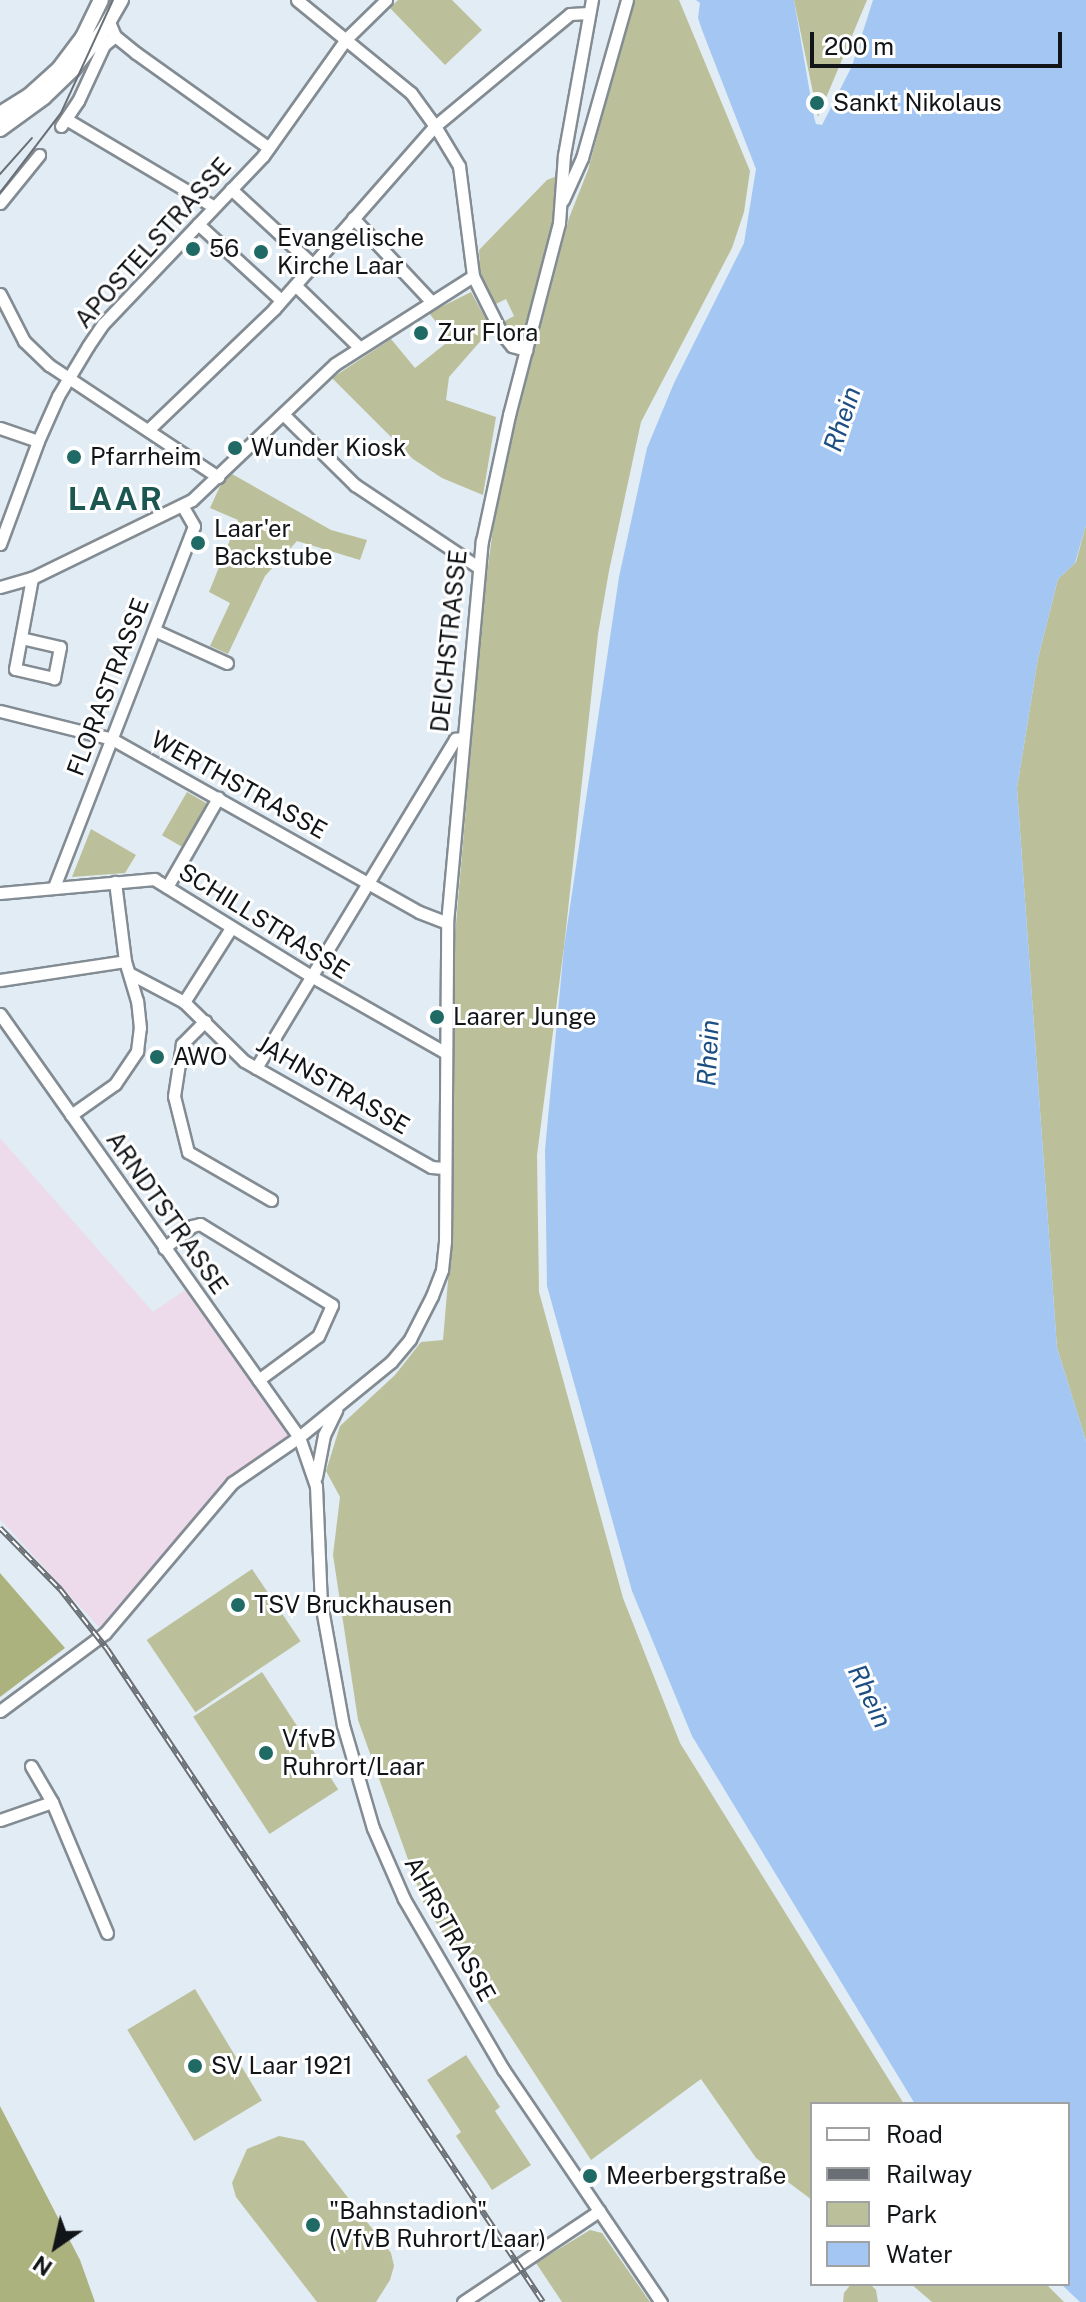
<!DOCTYPE html>
<html>
<head>
<meta charset="utf-8">
<style>
	body { margin:0 }
	#map { position:relative; width:1086px; height:2302px; overflow:hidden; background:#e2ecf4; font-family:"Public Sans",sans-serif }
	div>[style] { position:absolute }
	[style*='--x'] { left:calc(var(--x)*1px); top:calc(var(--y)*1px); width:calc(var(--w)*1px); rotate:calc(var(--a)*1deg) }
	.industrial>* { inset:0; background:#eddaea }
	.green>* { inset:0; background:#bbc09a; transform-origin:0 0 }
	.forest>* { inset:0; background:#acb27d }
	.water>* { inset:0; background:#a3c7f2 }
	.roads { filter:drop-shadow(2px 0 #838c93) drop-shadow(-2px 0 #838c93) drop-shadow(0 2px #838c93) drop-shadow(0 -2px #838c93) }
	.minor>* { height:11px; margin:-5.5px; padding:0 5.5px; transform-origin:5.5px; border-radius:5.5px; background:#fff }
	.major>* { height:14px; margin:-7px; padding:0 7px; transform-origin:7px; border-radius:7px; background:#fff }
	.tram>* { height:2px; margin:-1px; padding:0 1px; transform-origin:1px; border-radius:1px; background:#696f74 }
	.rail>* { height:6px; margin-top:-3px; transform-origin:0; background:repeating-linear-gradient(90deg,#fff 0 9px,#696f74 0 18px); box-sizing:border-box; border-block:2px solid #696f74 }
	.dots>* { width:22px; height:22px; translate:-50% -50%; box-sizing:border-box; border:4px solid #fff; border-radius:50% }
	span { translate:-50% -50%; white-space:nowrap; text-align:center; line-height:1.15; -webkit-text-stroke:6px #fff; paint-order:stroke }
	.poi-label { font-size:24px; color:#121518 }
	.left { translate:0 -50%; text-align:left }
	.street-label { font-size:24px; color:#121518 }
	.water-label { font-size:26px; color:#1d4e83; font-style:italic }
	.district-label { font-size:32px; color:#1c5651; font-weight:700; letter-spacing:2px }
	.legend { position:absolute; left:810px; top:2102px; width:260px; height:184px; box-sizing:border-box; background:#fff; border:2px solid #a0a1a3; margin:0; padding:10px 14px; list-style:none; font-size:24px; color:#121518 }
	.legend li { display:flex; align-items:center; gap:16px; height:40px }
	.legend b { width:40px; border:2px solid #a0a1a3 }
	.north { position:absolute; left:16px; top:2206px; width:80px; height:80px; -webkit-text-stroke:6px #fff; paint-order:stroke; rotate:214deg; font-size:22px; font-weight:700; line-height:32px; text-align:center; color:#121518 }
	.north::after { content:''; display:block; margin:auto; width:28px; height:36px; background:#121518; clip-path:polygon(50% 0,100% 100%,50% 72%,0 100%) }
	.scale { position:absolute; left:810px; top:32px; width:252px; height:36px; box-sizing:border-box; border:4px solid #121518; border-top:0; padding-left:10px; font-size:24px; line-height:28px; white-space:nowrap; color:#121518; -webkit-text-stroke:6px #fff; paint-order:stroke }
</style>
</head>
<body>
<div id="map">
	<div class="industrial">
		<div style="clip-path:polygon(0 1138px,153px 1312px,185px 1290px,289px 1436px,228px 1478px,100px 1628px,0 1519px)"></div>
	</div>
	<div class="green">
		<div style="clip-path:polygon(398px 0,452px 0,482px 30px,445px 65px,390px 8px)"></div>
		<div style="clip-path:polygon(634px 0,679px 0,750px 171px,744px 212px,732px 248px,641px 422px,609px 571px,598px 634px,564px 947px,537px 1155px,539px 1292px,623px 1598px,680px 1743px,904px 2104px,812px 2104px,812px 2200px,756px 2158px,701px 2079px,591px 2160px,424px 1904px,358px 1720px,333px 1555px,340px 1497px,326px 1471px,340px 1426px,395px 1375px,421px 1342px,443px 1340px,450px 1257px,455px 936px,484px 595px,497px 500px,524px 390px,569px 218px,588px 170px)"></div>
		<div style="clip-path:polygon(794px 0,867px 0,818px 117px,803px 44px)"></div>
		<div style="clip-path:polygon(557px 176px,551px 232px,527px 324px,517px 336px,501px 323px,514px 316px,506px 299px,492px 306px,490px 301px,480px 269px,479px 250px,547px 180px)"></div>
		<div style="clip-path:polygon(471px 292px,494px 334px,485px 336px,449px 377px,446px 400px,496px 417px,483px 495px,442px 478px,413px 459px,332px 378px,391px 339px,415px 368px,450px 340px,429px 313px)"></div>
		<div style="clip-path:polygon(232px 474px,331px 530px,367px 540px,360px 560px,297px 541px,265px 576px,228px 654px,210px 646px,230px 603px,209px 592px,238px 520px,210px 508px,221px 484px)"></div>
		<div style="clip-path:polygon(1086px 525px,1086px 1441px,1057px 1348px,1017px 788px,1038px 658px,1058px 579px,1076px 562px)"></div>
		<div style="left:187px;top:792px;width:24px;height:50px;rotate:30deg"></div>
		<div style="clip-path:polygon(91px 829px,136px 855px,125px 873px,72px 877px)"></div>
		<div style="left:252px;top:1569px;width:87px;height:127px;rotate:56deg"></div>
		<div style="left:262px;top:1672px;width:140px;height:82px;rotate:57deg"></div>
		<div style="left:195px;top:1989px;width:130px;height:79px;rotate:59deg"></div>
		<div style="clip-path:polygon(466px 2055px,500px 2107px,495px 2111px,531px 2165px,492px 2190px,456px 2136px,461px 2132px,427px 2080px)"></div>
		<div style="clip-path:polygon(279px 2136px,304px 2141px,391px 2253px,394px 2266px,390px 2280px,376px 2302px,317px 2302px,236px 2197px,232px 2183px,247px 2149px)"></div>
		<div style="clip-path:polygon(590px 2230px,602px 2233px,650px 2302px,562px 2302px,536px 2263px)"></div>
		<div style="clip-path:polygon(851px 2284px,870px 2284px,876px 2290px,878px 2302px,843px 2302px,844px 2293px)"></div>
		<div style="clip-path:polygon(911px 2284px,1046px 2284px,1064px 2302px,932px 2302px)"></div>
	</div>
	<div class="forest">
		<div style="clip-path:polygon(0 1573px,65px 1648px,0 1697px)"></div>
		<div style="clip-path:polygon(0 2106px,80px 2260px,95px 2302px,0 2302px)"></div>
	</div>
	<div class="water">
		<div style="clip-path:polygon(696px 0,794px 0,814px 117px,816px 124px,822px 125px,852px 66px,873px 0,1086px 0,1086px 525px,1075px 563px,1058px 579px,1038px 658px,1017px 788px,1057px 1348px,1086px 1441px,1086px 2302px,1080px 2302px,1061px 2284px,1068px 2284px,1068px 2104px,915px 2104px,692px 1736px,632px 1591px,547px 1286px,545px 1150px,564px 947px,619px 577px,647px 448px,674px 383px,744px 243px,756px 169px,702px 30px,698px 18px,700px 3px)"></div>
	</div>
	<div class="roads">
		<div class="minor">
			<div style="--x:297;--y:0;--w:147;--a:39.2"></div>
			<div style="--x:411;--y:93;--w:41;--a:54"></div>
			<div style="--x:435;--y:126;--w:47;--a:59"></div>
			<div style="--x:459;--y:166;--w:111;--a:82.7"></div>
			<div style="--x:473;--y:276;--w:65;--a:63.4"></div>
			<div style="--x:502;--y:334;--w:16;--a:50"></div>
			<div style="--x:512;--y:346;--w:15;--a:16"></div>
			<div style="--x:109;--y:22;--w:15;--a:67"></div>
			<div style="--x:115;--y:36;--w:27;--a:39"></div>
			<div style="--x:136;--y:53;--w:163;--a:35.5"></div>
			<div style="--x:66;--y:119;--w:172;--a:30.7"></div>
			<div style="--x:61;--y:126;--w:30;--a:-56"></div>
			<div style="--x:78;--y:101;--w:62;--a:-65.1"></div>
			<div style="--x:104;--y:45;--w:14;--a:-39"></div>
			<div style="--x:231;--y:189;--w:112;--a:42.8"></div>
			<div style="--x:563;--y:200;--w:46;--a:-65.7"></div>
			<div style="--x:582;--y:158;--w:164;--a:-74.1"></div>
			<div style="--x:0;--y:203;--w:62;--a:-50.9"></div>
			<div style="--x:353;--y:218;--w:112;--a:46.8"></div>
			<div style="--x:198;--y:224;--w:113;--a:42.5"></div>
			<div style="--x:295;--y:285;--w:88;--a:44.1"></div>
			<div style="--x:0;--y:294;--w:53;--a:62.9"></div>
			<div style="--x:24;--y:341;--w:35;--a:44"></div>
			<div style="--x:49;--y:365;--w:203;--a:33.5"></div>
			<div style="--x:284;--y:415;--w:100;--a:44.6"></div>
			<div style="--x:355;--y:485;--w:148;--a:33.7"></div>
			<div style="--x:0;--y:428;--w:40;--a:18.9"></div>
			<div style="--x:148;--y:430;--w:175;--a:-43.8"></div>
			<div style="--x:274;--y:309;--w:244;--a:-48.7"></div>
			<div style="--x:435;--y:126;--w:175;--a:-39.7"></div>
			<div style="--x:570;--y:14;--w:19;--a:-3"></div>
			<div style="--x:0;--y:544;--w:110;--a:-69.7"></div>
			<div style="--x:38;--y:441;--w:49;--a:-66"></div>
			<div style="--x:58;--y:396;--w:58;--a:-59"></div>
			<div style="--x:88;--y:346;--w:27;--a:-56"></div>
			<div style="--x:103;--y:324;--w:232;--a:-46.4"></div>
			<div style="--x:263;--y:156;--w:143;--a:-54.6"></div>
			<div style="--x:346;--y:39;--w:56;--a:-44.3"></div>
			<div style="--x:0;--y:587;--w:33;--a:-16"></div>
			<div style="--x:32;--y:578;--w:178;--a:-26"></div>
			<div style="--x:192;--y:500;--w:197;--a:-43.6"></div>
			<div style="--x:335;--y:364;--w:164;--a:-32.5"></div>
			<div style="--x:154;--y:630;--w:80;--a:24.3"></div>
			<div style="--x:21;--y:638;--w:40;--a:13"></div>
			<div style="--x:60;--y:647;--w:32;--a:101"></div>
			<div style="--x:54;--y:678;--w:40;--a:-167"></div>
			<div style="--x:15;--y:669;--w:93;--a:-79.4"></div>
			<div style="--x:0;--y:711;--w:115;--a:14"></div>
			<div style="--x:112;--y:739;--w:352;--a:29.4"></div>
			<div style="--x:419;--y:912;--w:30;--a:21"></div>
			<div style="--x:54;--y:887;--w:387;--a:-68.8"></div>
			<div style="--x:194;--y:526;--w:24;--a:-120"></div>
			<div style="--x:167;--y:887;--w:103;--a:-60.2"></div>
			<div style="--x:0;--y:893;--w:155;--a:-5.2"></div>
			<div style="--x:154;--y:879;--w:185;--a:31.7"></div>
			<div style="--x:311;--y:976;--w:153;--a:29.7"></div>
			<div style="--x:129;--y:973;--w:62;--a:27.8"></div>
			<div style="--x:184;--y:1002;--w:84;--a:44.5"></div>
			<div style="--x:244;--y:1061;--w:215;--a:29.5"></div>
			<div style="--x:431;--y:1167;--w:13;--a:4"></div>
			<div style="--x:0;--y:980;--w:126;--a:-8.6"></div>
			<div style="--x:184;--y:1002;--w:88;--a:-57.6"></div>
			<div style="--x:0;--y:1014;--w:518;--a:54.75"></div>
			<div style="--x:299;--y:1437;--w:52;--a:70.9"></div>
			<div style="--x:316;--y:1486;--w:117;--a:87.6"></div>
			<div style="--x:321;--y:1603;--w:124;--a:79.8"></div>
			<div style="--x:343;--y:1725;--w:107;--a:73.8"></div>
			<div style="--x:373;--y:1828;--w:77;--a:66.4"></div>
			<div style="--x:404;--y:1899;--w:197;--a:59.8"></div>
			<div style="--x:503;--y:2069;--w:282;--a:55.9"></div>
			<div style="--x:205;--y:1021;--w:33;--a:135"></div>
			<div style="--x:182;--y:1044;--w:53;--a:98.7"></div>
			<div style="--x:174;--y:1096;--w:58;--a:76"></div>
			<div style="--x:188;--y:1152;--w:96;--a:30"></div>
			<div style="--x:256;--y:1068;--w:385;--a:-58.8"></div>
			<div style="--x:455;--y:739;--w:6;--a:-9"></div>
			<div style="--x:71;--y:1115;--w:54;--a:-35.2"></div>
			<div style="--x:115;--y:1084;--w:40;--a:-56"></div>
			<div style="--x:137;--y:1051;--w:23;--a:-83"></div>
			<div style="--x:140;--y:1028;--w:27;--a:-96"></div>
			<div style="--x:137;--y:1001;--w:42;--a:-106.7"></div>
			<div style="--x:125;--y:961;--w:80;--a:-97.2"></div>
			<div style="--x:164;--y:1248;--w:36;--a:-38"></div>
			<div style="--x:192;--y:1226;--w:8;--a:-14"></div>
			<div style="--x:200;--y:1224;--w:155;--a:31.5"></div>
			<div style="--x:332;--y:1305;--w:34;--a:114"></div>
			<div style="--x:318;--y:1336;--w:74;--a:143.7"></div>
			<div style="--x:316;--y:1477;--w:43;--a:-79.2"></div>
			<div style="--x:324;--y:1435;--w:28;--a:-64"></div>
			<div style="--x:0;--y:1711;--w:131;--a:-36.6"></div>
			<div style="--x:105;--y:1633;--w:197;--a:-49.7"></div>
			<div style="--x:232;--y:1483;--w:81;--a:-34.5"></div>
			<div style="--x:299;--y:1437;--w:119;--a:-39.2"></div>
			<div style="--x:391;--y:1362;--w:30;--a:-50"></div>
			<div style="--x:410;--y:1339;--w:48;--a:-62.9"></div>
			<div style="--x:432;--y:1296;--w:28;--a:-69"></div>
			<div style="--x:442;--y:1270;--w:29;--a:-84"></div>
			<div style="--x:445;--y:1241;--w:318;--a:-89.6"></div>
			<div style="--x:447;--y:923;--w:384;--a:-84.8"></div>
			<div style="--x:482;--y:541;--w:129;--a:-77.9"></div>
			<div style="--x:509;--y:415;--w:198;--a:-75.4"></div>
			<div style="--x:559;--y:223;--w:68;--a:-85.8"></div>
			<div style="--x:564;--y:155;--w:158;--a:-79.8"></div>
			<div style="--x:31;--y:1766;--w:42;--a:59.7"></div>
			<div style="--x:52;--y:1802;--w:142;--a:67.2"></div>
			<div style="--x:0;--y:1820;--w:55;--a:-19.1"></div>
			<div style="--x:463;--y:2302;--w:164;--a:-33.8"></div>
		</div>
		<div class="major">
			<div style="--x:0;--y:114;--w:34;--a:-32"></div>
			<div style="--x:29;--y:96;--w:40;--a:-42"></div>
			<div style="--x:59;--y:69;--w:40;--a:-53"></div>
			<div style="--x:83;--y:37;--w:41;--a:-64.1"></div>
			<div style="--x:0;--y:129;--w:54;--a:-36"></div>
			<div style="--x:44;--y:97;--w:40;--a:-44"></div>
			<div style="--x:73;--y:69;--w:48;--a:-51.7"></div>
			<div style="--x:103;--y:31;--w:36;--a:-60"></div>
		</div>
	</div>
	<div class="tram">
		<div style="--x:0;--y:174;--w:48;--a:-48.4"></div>
		<div style="--x:0;--y:193;--w:101;--a:-52.7"></div>
		<div style="--x:61;--y:113;--w:124;--a:-65.3"></div>
	</div>
	<div class="rail">
		<div style="--x:0;--y:1528;--w:86;--a:45.5"></div>
		<div style="--x:60;--y:1589;--w:76;--a:51.9"></div>
		<div style="--x:107;--y:1649;--w:785;--a:56.27"></div>
	</div>
	<div class="dots">
		<div style="left:817px;top:103px;background:#1f6a64"></div>
		<div style="left:193px;top:249px;background:#1f6a64"></div>
		<div style="left:261px;top:252px;background:#1f6a64"></div>
		<div style="left:421px;top:333px;background:#1f6a64"></div>
		<div style="left:235px;top:448px;background:#1f6a64"></div>
		<div style="left:74px;top:457px;background:#1f6a64"></div>
		<div style="left:198px;top:543px;background:#1f6a64"></div>
		<div style="left:437px;top:1017px;background:#1f6a64"></div>
		<div style="left:157px;top:1057px;background:#1f6a64"></div>
		<div style="left:238px;top:1605px;background:#1f6a64"></div>
		<div style="left:266px;top:1753px;background:#1f6a64"></div>
		<div style="left:195px;top:2066px;background:#1f6a64"></div>
		<div style="left:590px;top:2176px;background:#1f6a64"></div>
		<div style="left:313px;top:2225px;background:#1f6a64"></div>
	</div>
	<div class="poi-label">
		<span class="left" style="left:833px;top:103px">Sankt Nikolaus</span>
		<span class="left" style="left:277px;top:252px">Evangelische<br>Kirche Laar</span>
		<span class="left" style="left:209px;top:249px">56</span>
		<span class="left" style="left:437px;top:333px">Zur Flora</span>
		<span class="left" style="left:251px;top:448px">Wunder Kiosk</span>
		<span class="left" style="left:90px;top:457px">Pfarrheim</span>
		<span class="left" style="left:214px;top:543px">Laar'er<br>Backstube</span>
		<span class="left" style="left:453px;top:1017px">Laarer Junge</span>
		<span class="left" style="left:173px;top:1057px">AWO</span>
		<span class="left" style="left:254px;top:1605px">TSV Bruckhausen</span>
		<span class="left" style="left:282px;top:1753px">VfvB<br>Ruhrort/Laar</span>
		<span class="left" style="left:211px;top:2066px">SV Laar 1921</span>
		<span class="left" style="left:606px;top:2176px">Meerbergstraße</span>
		<span class="left" style="left:329px;top:2225px">"Bahnstadion"<br>(VfvB Ruhrort/Laar)</span>
	</div>
	<div class="street-label">
		<span style="left:153px;top:243px;rotate:-48deg">APOSTELSTRASSE</span>
		<span style="left:449px;top:641px;rotate:-84deg">DEICHSTRASSE</span>
		<span style="left:108px;top:687px;rotate:-69deg">FLORASTRASSE</span>
		<span style="left:239px;top:785px;rotate:29deg">WERTHSTRASSE</span>
		<span style="left:264px;top:921px;rotate:32deg">SCHILLSTRASSE</span>
		<span style="left:333px;top:1085px;rotate:30deg">JAHNSTRASSE</span>
		<span style="left:167px;top:1213px;rotate:55deg">ARNDTSTRASSE</span>
		<span style="left:450px;top:1929px;rotate:61deg">AHRSTRASSE</span>
	</div>
	<div class="water-label">
		<span style="left:842px;top:419px;rotate:-72deg">Rhein</span>
		<span style="left:708px;top:1053px;rotate:-87deg">Rhein</span>
		<span style="left:870px;top:1696px;rotate:64deg">Rhein</span>
	</div>
	<div class="district-label">
		<span style="left:116px;top:499px">LAAR</span>
	</div>
	<ul class="legend">
	<li><b style="height:10px;background:#fff"></b>Road</li>
	<li><b style="height:10px;background:#696f74"></b>Railway</li>
	<li><b style="height:22px;background:#bbc09a"></b>Park</li>
	<li><b style="height:22px;background:#a3c7f2"></b>Water</li>
	</ul>
	<div class="north">N</div>
	<div class="scale">200 m</div>
</div>
</body>
</html>
